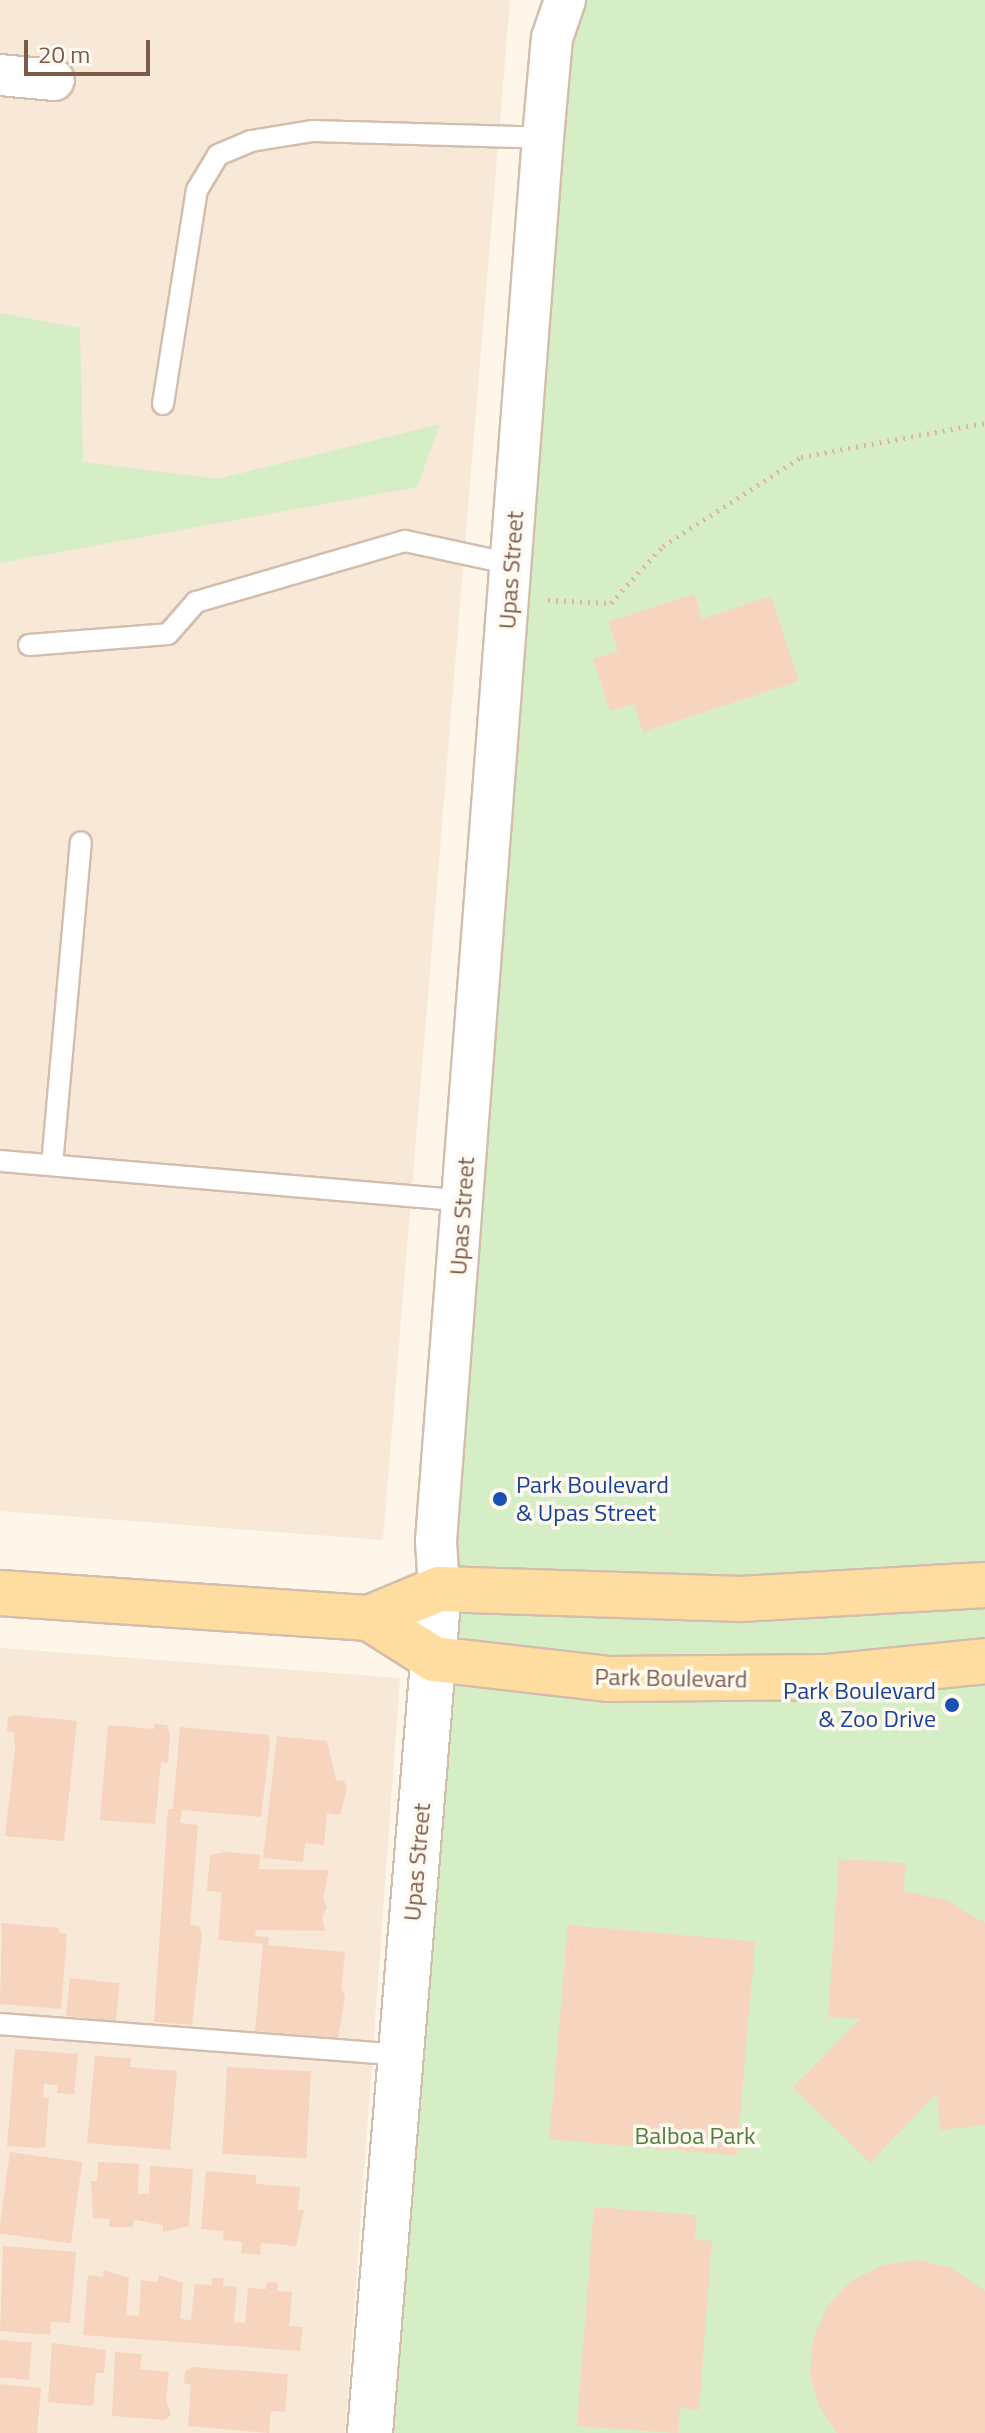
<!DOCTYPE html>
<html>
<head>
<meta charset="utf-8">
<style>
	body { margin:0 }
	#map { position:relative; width:985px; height:2433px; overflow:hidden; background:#fef6e9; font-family:"Titillium Web",sans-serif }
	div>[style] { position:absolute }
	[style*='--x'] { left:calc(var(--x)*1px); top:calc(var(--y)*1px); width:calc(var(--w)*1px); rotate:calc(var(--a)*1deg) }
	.residential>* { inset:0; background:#f7e8d7 }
	.green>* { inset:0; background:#d6eec5 }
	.building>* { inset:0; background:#f7d4be; transform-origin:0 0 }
	.path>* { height:5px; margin-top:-2.5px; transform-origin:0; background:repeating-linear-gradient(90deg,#ddb7a0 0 2px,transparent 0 8px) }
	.roads { filter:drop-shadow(2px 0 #d3bdad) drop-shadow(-2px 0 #d3bdad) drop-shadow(0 2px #d3bdad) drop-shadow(0 -2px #d3bdad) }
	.lane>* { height:20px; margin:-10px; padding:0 10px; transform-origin:10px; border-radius:10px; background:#fff }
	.street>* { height:40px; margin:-20px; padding:0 20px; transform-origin:20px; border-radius:20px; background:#fff }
	.secondary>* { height:44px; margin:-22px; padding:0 22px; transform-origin:22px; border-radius:22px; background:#fff }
	.primary>* { height:44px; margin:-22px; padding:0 22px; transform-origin:22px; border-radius:22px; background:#ffdc9f }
	.dots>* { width:22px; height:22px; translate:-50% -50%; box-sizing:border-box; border:4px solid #fffaf1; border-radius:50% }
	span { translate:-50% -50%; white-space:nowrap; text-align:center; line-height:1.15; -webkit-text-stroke:7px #fffaf1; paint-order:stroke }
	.street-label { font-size:24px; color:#7d5b49 }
	.transit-label { font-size:24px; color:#164399 }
	.left { translate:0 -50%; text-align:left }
	.right { translate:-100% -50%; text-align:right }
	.park-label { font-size:24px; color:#507d3c }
	.scale { position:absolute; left:24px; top:40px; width:126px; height:36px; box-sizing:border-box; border:4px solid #7d5b49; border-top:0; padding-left:10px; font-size:24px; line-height:28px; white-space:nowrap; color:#7d5b49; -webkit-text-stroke:6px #fffaf1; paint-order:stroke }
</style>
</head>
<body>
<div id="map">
	<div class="residential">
		<div style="clip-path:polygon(0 0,510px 0,383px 1540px,0 1511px)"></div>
		<div style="clip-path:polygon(0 1648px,400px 1678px,345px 2433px,0 2433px)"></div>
	</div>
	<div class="green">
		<div style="clip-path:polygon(569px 0,985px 0,985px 2433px,381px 2433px)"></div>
		<div style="clip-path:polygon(0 313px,80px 328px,83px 462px,218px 479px,440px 424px,417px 487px,0 563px)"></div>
	</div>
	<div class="building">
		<div style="clip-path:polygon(694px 594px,702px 619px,771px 596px,799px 681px,643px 732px,634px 704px,610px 711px,593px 659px,618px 651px,608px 622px)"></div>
		<div style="clip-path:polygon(15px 1715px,77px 1721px,64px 1841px,5px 1836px,15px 1750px,14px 1732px,7px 1731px,8px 1717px)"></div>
		<div style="clip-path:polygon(154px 1724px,167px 1725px,170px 1734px,168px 1763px,161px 1762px,155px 1824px,100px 1820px,108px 1725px,154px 1729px)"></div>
		<div style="clip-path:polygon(180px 1727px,268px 1735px,270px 1744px,261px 1817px,182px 1810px,180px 1823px,198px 1825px,190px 1925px,199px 1926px,202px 1934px,192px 2025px,154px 2022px,168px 1809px,173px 1809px)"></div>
		<div style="clip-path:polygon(277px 1736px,327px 1741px,336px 1780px,344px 1781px,347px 1788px,340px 1815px,327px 1813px,324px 1845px,305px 1843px,303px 1862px,263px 1858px)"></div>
		<div style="clip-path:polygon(225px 1852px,260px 1855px,259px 1869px,329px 1870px,323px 1898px,327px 1907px,322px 1917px,325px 1931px,256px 1930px,255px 1936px,269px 1937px,268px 1945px,345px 1952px,341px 1988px,345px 1997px,338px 2038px,255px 2031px,263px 1944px,218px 1940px,222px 1892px,207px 1891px,210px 1855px)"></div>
		<div style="clip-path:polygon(839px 1859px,905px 1863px,904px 1891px,946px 1900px,985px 1923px,985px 2125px,940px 2130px,937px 2093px,870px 2163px,793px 2087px,860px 2019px,828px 2017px)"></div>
		<div style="clip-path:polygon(2px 1923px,59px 1928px,59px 1933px,67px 1934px,61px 2009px,0 2004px)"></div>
		<div style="left:568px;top:1925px;width:188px;height:215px;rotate:5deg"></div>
		<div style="left:70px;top:1978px;width:50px;height:38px;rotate:6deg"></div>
		<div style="clip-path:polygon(15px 2049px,78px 2054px,74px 2094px,57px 2093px,58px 2085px,44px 2084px,43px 2098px,49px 2098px,45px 2147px,39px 2148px,7px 2146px)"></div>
		<div style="clip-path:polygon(95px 2056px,131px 2058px,130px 2067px,177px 2071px,170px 2150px,87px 2143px)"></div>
		<div style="left:227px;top:2067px;width:84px;height:87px;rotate:3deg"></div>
		<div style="left:10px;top:2152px;width:73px;height:82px;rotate:8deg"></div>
		<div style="clip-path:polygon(98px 2162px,139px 2164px,138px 2194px,149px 2194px,150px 2166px,193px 2169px,189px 2226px,163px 2232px,163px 2225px,135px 2220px,132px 2227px,109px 2227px,110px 2219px,93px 2218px,91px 2181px,97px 2181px)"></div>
		<div style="clip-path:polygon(206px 2171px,256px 2175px,256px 2184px,300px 2187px,298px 2210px,304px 2210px,296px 2246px,261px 2243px,260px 2255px,241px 2253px,242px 2242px,223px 2240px,224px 2231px,201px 2229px)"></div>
		<div style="clip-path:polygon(594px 2207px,696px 2215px,695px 2240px,712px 2241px,699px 2410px,680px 2408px,678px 2433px,577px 2426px)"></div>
		<div style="clip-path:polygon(3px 2246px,76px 2252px,70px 2323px,51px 2322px,50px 2335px,0 2331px)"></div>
		<div style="clip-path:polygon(917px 2260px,952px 2268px,985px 2291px,985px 2433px,837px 2433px,820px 2408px,810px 2374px,813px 2339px,827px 2306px,851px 2281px,883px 2265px)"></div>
		<div style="clip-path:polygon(104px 2270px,129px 2278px,126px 2315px,139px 2316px,141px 2280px,158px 2282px,159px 2275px,183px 2283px,180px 2319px,191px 2320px,195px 2284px,212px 2285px,212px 2278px,224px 2278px,223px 2286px,237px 2287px,234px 2322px,245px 2323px,248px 2288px,266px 2289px,267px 2282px,278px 2283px,277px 2291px,292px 2292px,289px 2326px,303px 2327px,300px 2351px,83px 2335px,88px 2275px,103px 2277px)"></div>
		<div style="left:0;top:2340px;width:32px;height:37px;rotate:5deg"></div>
		<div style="clip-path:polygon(52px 2343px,106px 2350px,104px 2373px,96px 2373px,93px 2406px,48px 2402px)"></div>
		<div style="clip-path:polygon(115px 2352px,142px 2354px,140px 2369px,169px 2372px,166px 2400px,171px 2415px,165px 2420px,112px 2416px)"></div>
		<div style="clip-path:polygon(192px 2367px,288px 2374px,285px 2412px,271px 2411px,269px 2433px,188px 2426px,191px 2384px,184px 2384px,185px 2371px)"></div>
		<div style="clip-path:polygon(0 2384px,41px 2388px,37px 2433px,0 2433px)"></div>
	</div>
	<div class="path">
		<div style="--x:548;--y:600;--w:63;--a:2.7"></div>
		<div style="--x:611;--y:603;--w:77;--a:-47.6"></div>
		<div style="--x:663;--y:546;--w:164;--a:-32.8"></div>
		<div style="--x:801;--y:457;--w:187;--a:-10.5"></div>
	</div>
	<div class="roads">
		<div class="lane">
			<div style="--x:163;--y:404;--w:217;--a:-81"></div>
			<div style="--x:197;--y:190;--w:41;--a:-59"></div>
			<div style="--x:218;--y:155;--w:36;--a:-23"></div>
			<div style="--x:251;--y:141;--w:63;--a:-9.2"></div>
			<div style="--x:313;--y:131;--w:230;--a:1.7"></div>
			<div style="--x:29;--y:645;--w:139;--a:-4.5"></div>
			<div style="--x:168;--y:634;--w:43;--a:-48.8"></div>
			<div style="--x:196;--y:602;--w:218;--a:-16.3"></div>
			<div style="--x:405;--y:541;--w:108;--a:12.2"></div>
			<div style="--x:0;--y:1161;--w:465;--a:4.9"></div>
			<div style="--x:52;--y:1165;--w:324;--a:-84.9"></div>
			<div style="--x:0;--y:2024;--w:402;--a:4.4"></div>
		</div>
		<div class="street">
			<div style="--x:0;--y:75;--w:54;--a:5.3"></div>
			<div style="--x:439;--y:1589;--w:48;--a:-93.6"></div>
			<div style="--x:436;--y:1541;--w:1407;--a:-85.64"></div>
			<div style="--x:543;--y:138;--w:100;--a:-84.9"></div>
			<div style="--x:552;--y:38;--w:40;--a:-71.1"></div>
		</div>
		<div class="secondary">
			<div style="--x:370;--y:2433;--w:847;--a:-85.33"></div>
		</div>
		<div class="primary">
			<div style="--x:0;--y:1593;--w:370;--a:3.9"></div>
			<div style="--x:369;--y:1618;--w:77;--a:32.2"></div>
			<div style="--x:434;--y:1659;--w:177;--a:6.5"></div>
			<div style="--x:610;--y:1679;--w:218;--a:-0.5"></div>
			<div style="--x:828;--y:1677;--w:158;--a:-5.8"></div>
			<div style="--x:369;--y:1618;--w:76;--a:-22.5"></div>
			<div style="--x:439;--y:1589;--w:302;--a:1.9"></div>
			<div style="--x:741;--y:1599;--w:244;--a:-3.3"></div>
		</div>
	</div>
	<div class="dots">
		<div style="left:500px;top:1499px;background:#1a4fb4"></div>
		<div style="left:952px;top:1705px;background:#1a4fb4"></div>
	</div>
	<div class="street-label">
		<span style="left:511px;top:570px;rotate:-86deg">Upas Street</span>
		<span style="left:462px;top:1216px;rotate:-86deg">Upas Street</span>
		<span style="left:671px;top:1678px;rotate:1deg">Park Boulevard</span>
		<span style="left:417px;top:1862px;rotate:-85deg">Upas Street</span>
	</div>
	<div class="transit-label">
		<span class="left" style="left:516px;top:1499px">Park Boulevard<br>&amp; Upas Street</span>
		<span class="right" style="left:936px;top:1705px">Park Boulevard<br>&amp; Zoo Drive</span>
	</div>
	<div class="park-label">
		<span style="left:695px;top:2136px">Balboa Park</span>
	</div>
	<div class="scale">20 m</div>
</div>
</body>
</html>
